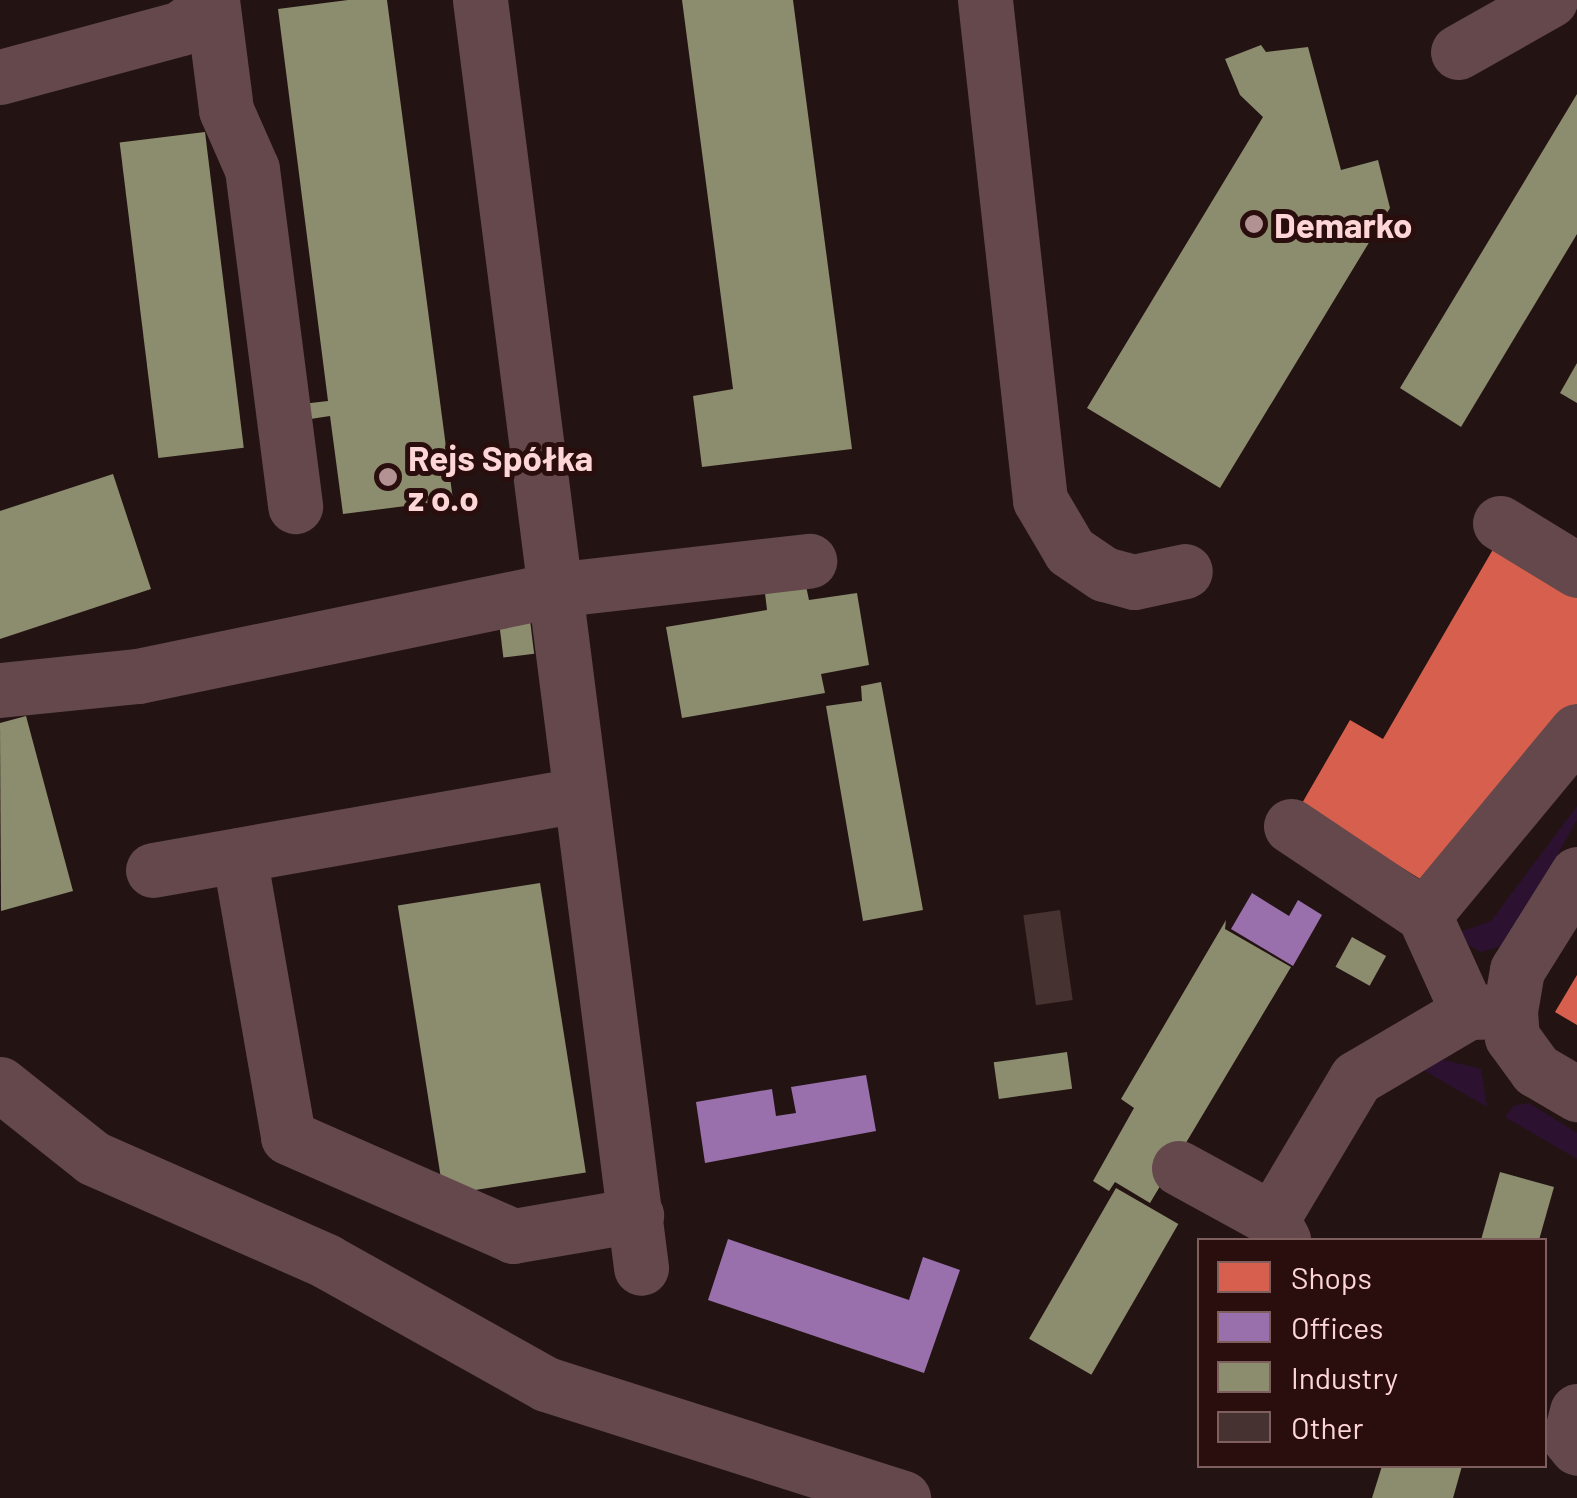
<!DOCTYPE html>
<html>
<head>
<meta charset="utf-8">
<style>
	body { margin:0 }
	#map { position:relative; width:1577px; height:1498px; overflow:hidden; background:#231413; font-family:Barlow,sans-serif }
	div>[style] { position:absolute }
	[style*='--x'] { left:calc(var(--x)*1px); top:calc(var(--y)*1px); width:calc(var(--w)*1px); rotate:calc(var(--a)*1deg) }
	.green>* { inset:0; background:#2c1130 }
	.shops>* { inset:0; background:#d6604d }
	.offices>* { inset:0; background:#9970ab }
	.industry>* { inset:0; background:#8c8c6e; transform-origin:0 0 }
	.building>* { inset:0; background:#453231; transform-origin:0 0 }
	.minor>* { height:55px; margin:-27.5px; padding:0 27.5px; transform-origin:27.5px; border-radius:27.5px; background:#64484b }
	.dots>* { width:28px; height:28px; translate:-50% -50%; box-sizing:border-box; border:5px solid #290e0d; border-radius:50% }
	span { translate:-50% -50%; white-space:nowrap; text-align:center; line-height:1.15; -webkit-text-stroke:10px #290e0d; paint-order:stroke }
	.poi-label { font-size:35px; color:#ffd6d7; font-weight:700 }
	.left { translate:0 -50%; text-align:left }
	.legend { position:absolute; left:1197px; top:1238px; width:350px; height:230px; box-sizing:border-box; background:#290e0d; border:2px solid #7f5e5e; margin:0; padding:12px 18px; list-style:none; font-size:30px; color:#ffd6d7 }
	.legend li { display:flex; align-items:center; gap:20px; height:50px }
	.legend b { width:50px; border:2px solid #7f5e5e }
</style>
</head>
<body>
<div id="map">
	<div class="green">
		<div style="clip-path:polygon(1577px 806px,1577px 820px,1507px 944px,1481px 952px,1469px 945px,1460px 932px,1491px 921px)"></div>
		<div style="clip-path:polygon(1436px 1058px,1481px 1069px,1487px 1107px,1411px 1063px)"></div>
		<div style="clip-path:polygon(1529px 1103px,1577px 1133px,1577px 1159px,1505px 1117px,1513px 1106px)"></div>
	</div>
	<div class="shops">
		<div style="clip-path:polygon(1499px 539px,1577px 584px,1577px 710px,1433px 887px,1301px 805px,1350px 720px,1383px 739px)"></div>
		<div style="clip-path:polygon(1577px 975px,1577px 1025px,1555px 1012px)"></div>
	</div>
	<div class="offices">
		<div style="clip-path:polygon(1252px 893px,1289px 916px,1298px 900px,1322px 915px,1293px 966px,1231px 929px)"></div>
		<div style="clip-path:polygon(866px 1075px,876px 1131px,705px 1163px,696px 1102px,772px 1089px,776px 1116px,796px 1113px,791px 1087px)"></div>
		<div style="clip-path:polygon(728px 1239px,909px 1300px,923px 1257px,960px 1270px,924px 1373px,708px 1300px)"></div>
	</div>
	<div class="industry">
		<div style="clip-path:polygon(348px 0,387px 0,453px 500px,343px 514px,330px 416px,304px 420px,302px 404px,328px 401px,278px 9px)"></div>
		<div style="clip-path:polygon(682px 0,793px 0,852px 449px,702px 467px,693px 396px,733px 389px)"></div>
		<div style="clip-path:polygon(1261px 45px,1266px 52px,1308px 47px,1341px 170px,1378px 160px,1390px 208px,1220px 488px,1087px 408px,1263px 117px,1240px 95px,1225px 59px)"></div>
		<div style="clip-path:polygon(1577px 94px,1577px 234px,1461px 427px,1400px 388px)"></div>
		<div style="left:205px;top:132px;width:318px;height:86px;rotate:83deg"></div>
		<div style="clip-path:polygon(1577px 363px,1577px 403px,1560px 393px)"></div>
		<div style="clip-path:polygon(113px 474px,151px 589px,0 639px,0 511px)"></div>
		<div style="clip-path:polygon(806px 586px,809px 600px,857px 593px,869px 665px,821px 674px,825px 693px,682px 718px,666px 627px,767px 610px,765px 593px)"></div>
		<div style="left:530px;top:620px;width:34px;height:31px;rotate:83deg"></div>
		<div style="clip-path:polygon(881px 682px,923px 910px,863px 921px,826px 706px,862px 701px,861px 686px)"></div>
		<div style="clip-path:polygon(26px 716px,73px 891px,1px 911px,0 723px)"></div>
		<div style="left:540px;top:883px;width:293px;height:144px;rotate:81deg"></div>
		<div style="clip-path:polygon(1226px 920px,1225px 929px,1291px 967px,1150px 1203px,1115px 1182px,1109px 1191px,1093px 1181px,1134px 1108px,1121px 1099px)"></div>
		<div style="left:1352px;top:937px;width:39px;height:34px;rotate:29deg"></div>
		<div style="left:1067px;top:1052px;width:37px;height:74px;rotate:82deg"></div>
		<div style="clip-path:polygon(1500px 1172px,1554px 1187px,1539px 1240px,1481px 1240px)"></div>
		<div style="left:1116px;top:1188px;width:72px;height:174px;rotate:30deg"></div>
		<div style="clip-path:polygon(1382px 1466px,1462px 1466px,1453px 1498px,1372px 1498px)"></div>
	</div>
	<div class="building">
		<div style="left:1060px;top:910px;width:91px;height:37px;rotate:82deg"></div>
	</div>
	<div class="minor">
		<div style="--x:212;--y:0;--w:111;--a:82.7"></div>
		<div style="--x:226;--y:110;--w:64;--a:66.2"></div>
		<div style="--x:252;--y:169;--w:340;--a:82.7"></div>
		<div style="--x:480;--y:0;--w:1278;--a:82.76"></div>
		<div style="--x:985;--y:0;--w:503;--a:83.72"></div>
		<div style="--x:1040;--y:500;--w:59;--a:59.5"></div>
		<div style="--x:1070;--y:551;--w:41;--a:34.1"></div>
		<div style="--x:1104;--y:574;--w:31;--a:15"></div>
		<div style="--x:1134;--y:582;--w:52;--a:-12.2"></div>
		<div style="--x:1458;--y:52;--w:106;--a:-29.5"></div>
		<div style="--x:0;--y:77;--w:188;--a:-15.1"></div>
		<div style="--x:181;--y:28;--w:36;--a:-37"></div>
		<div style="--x:1500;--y:523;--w:90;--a:31.4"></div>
		<div style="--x:0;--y:690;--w:139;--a:-5.8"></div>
		<div style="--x:138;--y:676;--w:424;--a:-11.7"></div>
		<div style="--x:553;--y:590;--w:258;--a:-6.5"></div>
		<div style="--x:1291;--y:826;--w:160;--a:33.8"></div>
		<div style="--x:239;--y:855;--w:286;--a:80.1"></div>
		<div style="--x:288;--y:1137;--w:246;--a:23.7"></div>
		<div style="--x:513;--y:1236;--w:125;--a:-9.7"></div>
		<div style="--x:153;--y:870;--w:434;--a:-10"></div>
		<div style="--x:1577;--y:874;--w:113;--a:122"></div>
		<div style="--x:1517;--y:970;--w:42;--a:99.7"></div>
		<div style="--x:1510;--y:1011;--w:26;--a:86"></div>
		<div style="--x:1512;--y:1037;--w:41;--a:54"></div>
		<div style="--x:1536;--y:1070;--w:48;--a:30.3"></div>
		<div style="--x:1468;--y:1012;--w:107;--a:-114.4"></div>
		<div style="--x:1424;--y:915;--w:239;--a:-50.3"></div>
		<div style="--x:0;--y:1084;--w:119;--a:38.5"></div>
		<div style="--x:93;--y:1158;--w:255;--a:23.8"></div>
		<div style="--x:326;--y:1261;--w:252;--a:29.2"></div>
		<div style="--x:546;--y:1384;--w:375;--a:17.7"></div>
		<div style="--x:1179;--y:1168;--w:106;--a:28.7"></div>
		<div style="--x:1272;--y:1219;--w:24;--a:62"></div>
		<div style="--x:1272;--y:1219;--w:164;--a:-59.2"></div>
		<div style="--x:1356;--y:1078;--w:130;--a:-30.5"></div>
		<div style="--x:1468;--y:1012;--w:42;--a:-1.4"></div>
		<div style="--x:1577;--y:1411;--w:29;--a:104"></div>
		<div style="--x:1570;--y:1439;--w:11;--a:52"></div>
	</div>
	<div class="dots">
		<div style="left:1254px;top:224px;background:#b29292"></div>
		<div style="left:388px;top:477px;background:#b29292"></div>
	</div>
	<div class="poi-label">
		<span class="left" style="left:1274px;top:224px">Demarko</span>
		<span class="left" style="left:408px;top:477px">Rejs Spółka<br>z o.o</span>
	</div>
	<ul class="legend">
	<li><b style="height:28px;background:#d6604d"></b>Shops</li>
	<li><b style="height:28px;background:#9970ab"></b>Offices</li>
	<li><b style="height:28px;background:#8c8c6e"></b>Industry</li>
	<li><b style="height:28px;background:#453231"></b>Other</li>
	</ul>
</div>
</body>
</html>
